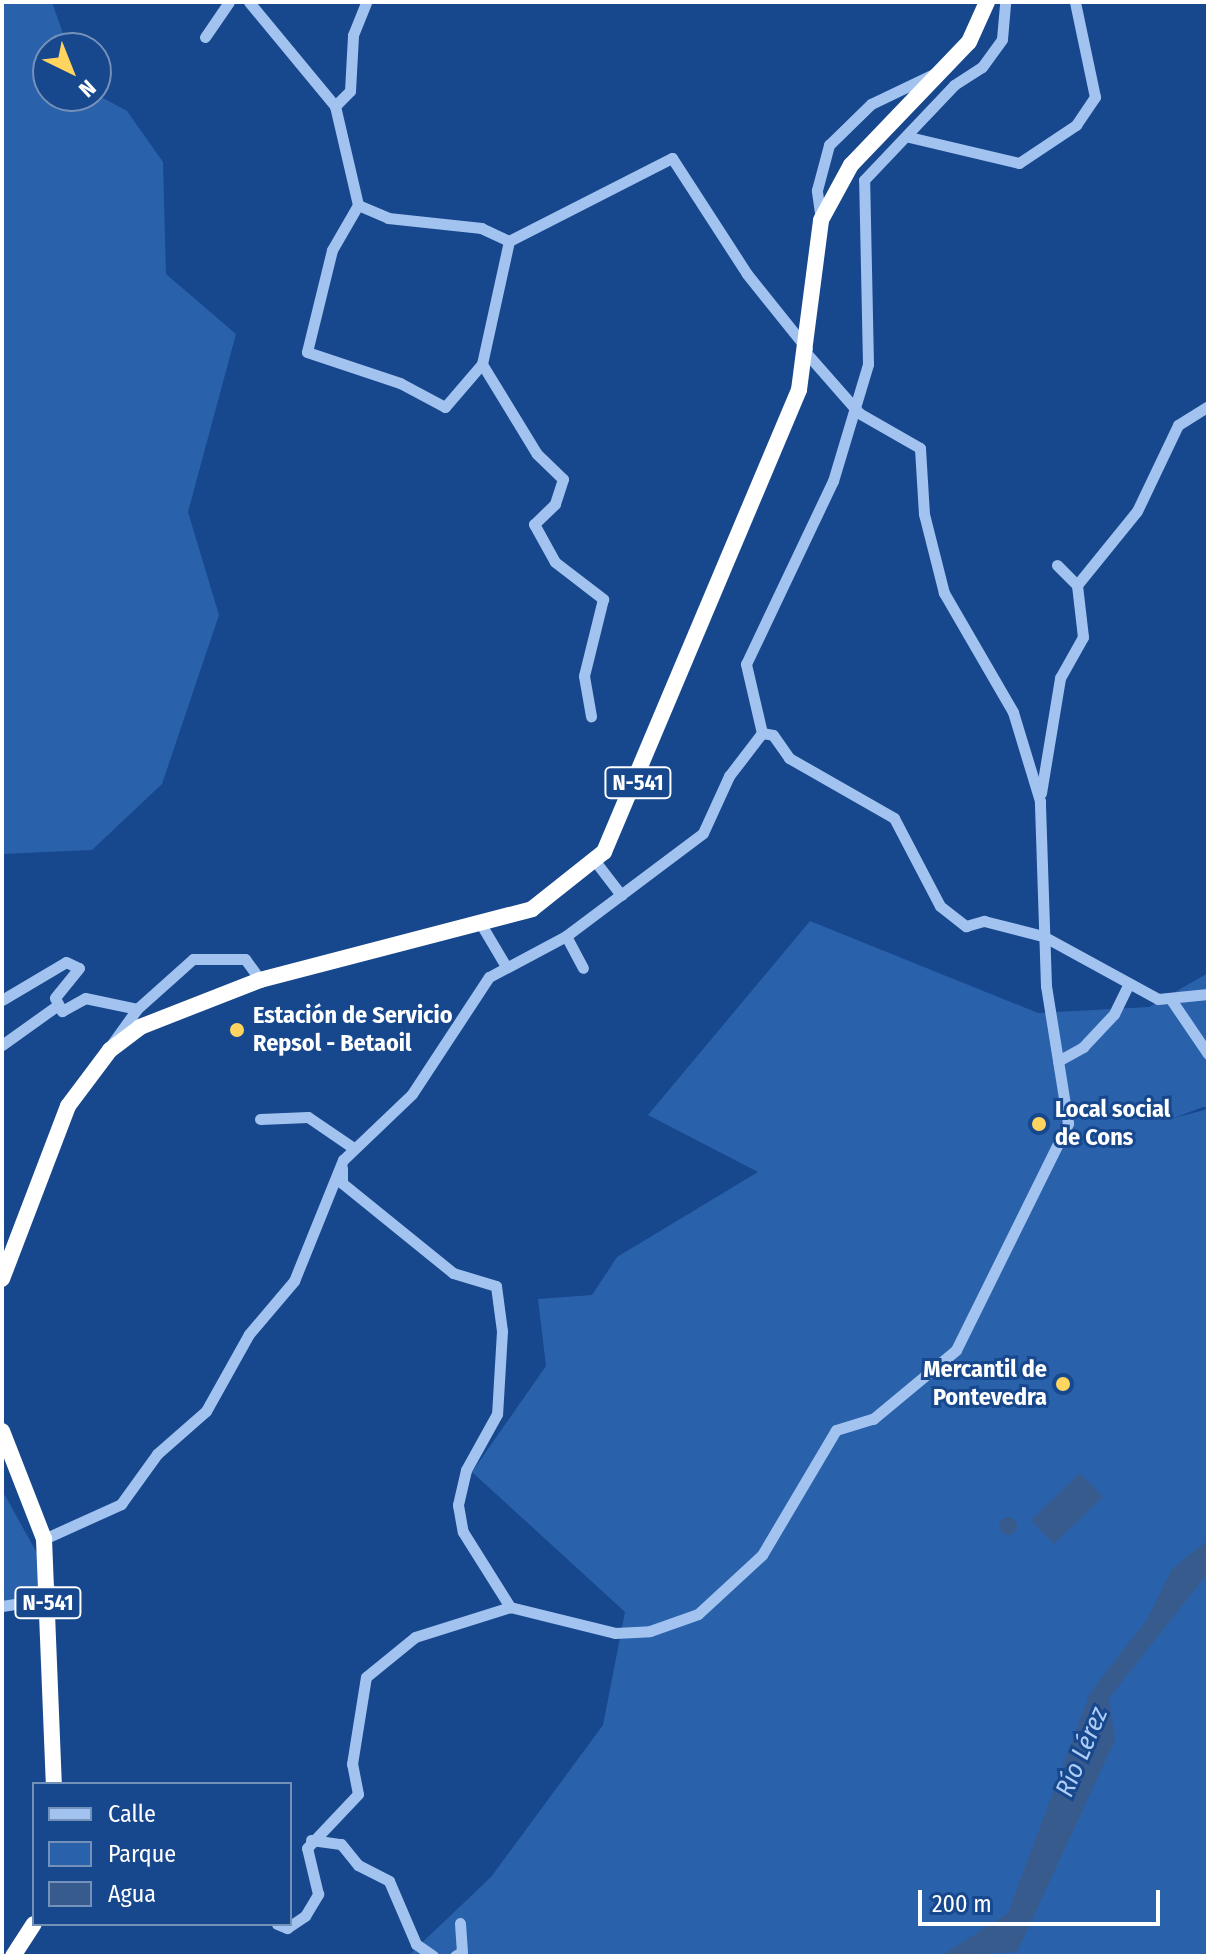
<!DOCTYPE html>
<html>
<head>
<meta charset="utf-8">
<style>
	body { margin:0 }
	#map { position:relative; width:1210px; height:1958px; overflow:hidden; background:#17478c; font-family:"Fira Sans Condensed",sans-serif }
	div>[style] { position:absolute }
	[style*='--x'] { left:calc(var(--x)*1px); top:calc(var(--y)*1px); width:calc(var(--w)*1px); rotate:calc(var(--a)*1deg) }
	.green>* { inset:0; background:#2a61ab }
	.water>* { inset:0; background:#385b8e; transform-origin:0 0 }
	.round { border-radius:50% }
	.minor>* { height:11px; margin:-5.5px; padding:0 5.5px; transform-origin:5.5px; border-radius:5.5px; background:#a2c3ef }
	.highway>* { height:16px; margin:-8px; padding:0 8px; transform-origin:8px; border-radius:8px; background:#fff }
	.dots>* { width:22px; height:22px; translate:-50% -50%; box-sizing:border-box; border:4px solid #17478c; border-radius:50% }
	span { translate:-50% -50%; white-space:nowrap; text-align:center; line-height:1.15; -webkit-text-stroke:6px #17478c; paint-order:stroke }
	.shield-label span { padding:2px 6px; background:#17478c; border:2px solid; border-radius:6px; -webkit-text-stroke-width:0 }
	.shield-label { font-size:22px; color:#fff; font-weight:700 }
	.poi-label { font-size:24px; color:#fff; font-weight:700 }
	.left { translate:0 -50%; text-align:left }
	.right { translate:-100% -50%; text-align:right }
	.water-label { font-size:26px; color:#aecdf6; font-style:italic }
	.frame { position:absolute; inset:0; border:4px solid #fff; pointer-events:none }
	.legend { position:absolute; left:32px; top:1782px; width:260px; height:144px; box-sizing:border-box; background:#17478c; border:2px solid #7491ba; margin:0; padding:10px 14px; list-style:none; font-size:24px; color:#fff }
	.legend li { display:flex; align-items:center; gap:16px; height:40px }
	.legend b { width:40px; border:2px solid #7491ba }
	.north { position:absolute; left:32px; top:32px; width:80px; height:80px; box-sizing:border-box; background:#17478c; border:2px solid #7491ba; border-radius:50%; rotate:137deg; font-size:22px; font-weight:700; line-height:32px; text-align:center; color:#fff }
	.north::after { content:''; display:block; margin:auto; width:28px; height:36px; background:#ffd560; clip-path:polygon(50% 0,100% 100%,50% 72%,0 100%) }
	.scale { position:absolute; left:918px; top:1890px; width:242px; height:36px; box-sizing:border-box; border:4px solid #fff; border-top:0; padding-left:10px; font-size:24px; line-height:28px; white-space:nowrap; color:#fff; -webkit-text-stroke:6px #17478c; paint-order:stroke }
</style>
</head>
<body>
<div id="map">
	<div class="green">
		<div style="clip-path:polygon(2px 2px,52px 2px,68px 48px,48px 48px,48px 96px,96px 94px,127px 111px,163px 162px,166px 274px,236px 334px,188px 512px,219px 615px,162px 784px,92px 850px,2px 854px)"></div>
		<div style="clip-path:polygon(810px 921px,1038px 1013px,1149px 1007px,1208px 973px,1208px 1108px,1203px 1107px,1174px 1118px,1208px 1109px,1208px 1956px,408px 1956px,491px 1877px,603px 1725px,625px 1612px,472px 1472px,546px 1366px,538px 1299px,592px 1295px,617px 1257px,758px 1172px,648px 1115px)"></div>
		<div style="clip-path:polygon(2px 1490px,57px 1589px,2px 1605px)"></div>
	</div>
	<div class="water">
		<div style="left:1080px;top:1473px;width:33px;height:68px;rotate:46deg"></div>
		<div class="round" style="left:999px;top:1517px;width:18px;height:18px"></div>
		<div style="clip-path:polygon(1208px 1540px,1208px 1573px,1109px 1698px,1115px 1740px,1017px 1952px,941px 1956px,1008px 1913px,1090px 1693px,1148px 1618px,1172px 1569px)"></div>
	</div>
	<div class="minor">
		<div style="--x:249;--y:2;--w:135;--a:50.4"></div>
		<div style="--x:335;--y:106;--w:102;--a:76.9"></div>
		<div style="--x:358;--y:205;--w:33;--a:23"></div>
		<div style="--x:388;--y:218;--w:94;--a:6.1"></div>
		<div style="--x:481;--y:228;--w:31;--a:25"></div>
		<div style="--x:509;--y:241;--w:183;--a:-27"></div>
		<div style="--x:672;--y:158;--w:138;--a:57.1"></div>
		<div style="--x:747;--y:274;--w:96;--a:51.3"></div>
		<div style="--x:205;--y:37;--w:42;--a:-55.6"></div>
		<div style="--x:335;--y:106;--w:21;--a:-45"></div>
		<div style="--x:350;--y:91;--w:56;--a:-86.9"></div>
		<div style="--x:353;--y:35;--w:35;--a:-68"></div>
		<div style="--x:909;--y:137;--w:113;--a:13.3"></div>
		<div style="--x:1019;--y:163;--w:69;--a:-33.7"></div>
		<div style="--x:1076;--y:125;--w:34;--a:-56"></div>
		<div style="--x:1095;--y:97;--w:97;--a:-101.9"></div>
		<div style="--x:358;--y:205;--w:52;--a:120"></div>
		<div style="--x:332;--y:250;--w:105;--a:103.8"></div>
		<div style="--x:307;--y:352;--w:98;--a:18.4"></div>
		<div style="--x:400;--y:383;--w:51;--a:28.1"></div>
		<div style="--x:445;--y:407;--w:57;--a:-49.3"></div>
		<div style="--x:821;--y:220;--w:30;--a:-98"></div>
		<div style="--x:817;--y:190;--w:47;--a:-75.1"></div>
		<div style="--x:829;--y:145;--w:59;--a:-44.3"></div>
		<div style="--x:871;--y:104;--w:83;--a:-25.6"></div>
		<div style="--x:509;--y:241;--w:126;--a:102.4"></div>
		<div style="--x:482;--y:364;--w:105;--a:58.6"></div>
		<div style="--x:537;--y:454;--w:36;--a:44"></div>
		<div style="--x:563;--y:479;--w:26;--a:108"></div>
		<div style="--x:555;--y:504;--w:29;--a:136"></div>
		<div style="--x:534;--y:524;--w:43;--a:61.1"></div>
		<div style="--x:555;--y:562;--w:61;--a:37.6"></div>
		<div style="--x:603;--y:599;--w:79;--a:103.9"></div>
		<div style="--x:584;--y:676;--w:41;--a:80.1"></div>
		<div style="--x:1057;--y:565;--w:28;--a:45"></div>
		<div style="--x:762;--y:733;--w:11;--a:10"></div>
		<div style="--x:773;--y:735;--w:28;--a:55"></div>
		<div style="--x:789;--y:758;--w:121;--a:29.7"></div>
		<div style="--x:894;--y:818;--w:99;--a:62.4"></div>
		<div style="--x:940;--y:906;--w:33;--a:38"></div>
		<div style="--x:966;--y:926;--w:19;--a:-16"></div>
		<div style="--x:984;--y:921;--w:61;--a:14.3"></div>
		<div style="--x:1043;--y:936;--w:131;--a:28.7"></div>
		<div style="--x:1158;--y:999;--w:50;--a:-5.7"></div>
		<div style="--x:1041;--y:793;--w:117;--a:-80.6"></div>
		<div style="--x:1060;--y:678;--w:47;--a:-60.7"></div>
		<div style="--x:1083;--y:637;--w:52;--a:-96.6"></div>
		<div style="--x:1077;--y:585;--w:95;--a:-51"></div>
		<div style="--x:1137;--y:511;--w:95;--a:-64.5"></div>
		<div style="--x:1178;--y:425;--w:36;--a:-32"></div>
		<div style="--x:595;--y:861;--w:43;--a:52.6"></div>
		<div style="--x:482;--y:926;--w:43;--a:59.3"></div>
		<div style="--x:566;--y:936;--w:36;--a:62"></div>
		<div style="--x:2;--y:1000;--w:74;--a:-30.7"></div>
		<div style="--x:66;--y:962;--w:14;--a:25"></div>
		<div style="--x:79;--y:968;--w:38;--a:129"></div>
		<div style="--x:55;--y:998;--w:15;--a:62"></div>
		<div style="--x:62;--y:1011;--w:26;--a:-29"></div>
		<div style="--x:85;--y:998;--w:53;--a:11.9"></div>
		<div style="--x:137;--y:1009;--w:75;--a:-41.8"></div>
		<div style="--x:193;--y:959;--w:52;--a:0"></div>
		<div style="--x:245;--y:959;--w:26;--a:54"></div>
		<div style="--x:1172;--y:1001;--w:64;--a:55.8"></div>
		<div style="--x:112;--y:1044;--w:43;--a:-54.5"></div>
		<div style="--x:2;--y:1045;--w:65;--a:-35.6"></div>
		<div style="--x:1058;--y:1061;--w:29;--a:-29"></div>
		<div style="--x:1083;--y:1047;--w:45;--a:-46.8"></div>
		<div style="--x:1114;--y:1014;--w:34;--a:-64"></div>
		<div style="--x:260;--y:1119;--w:48;--a:-2.4"></div>
		<div style="--x:308;--y:1117;--w:53;--a:34.3"></div>
		<div style="--x:342;--y:1168;--w:15;--a:90"></div>
		<div style="--x:342;--y:1183;--w:143;--a:39"></div>
		<div style="--x:453;--y:1273;--w:45;--a:16.8"></div>
		<div style="--x:496;--y:1286;--w:45;--a:82.4"></div>
		<div style="--x:502;--y:1331;--w:83;--a:93.4"></div>
		<div style="--x:497;--y:1414;--w:64;--a:119"></div>
		<div style="--x:466;--y:1470;--w:36;--a:103"></div>
		<div style="--x:458;--y:1505;--w:27;--a:80"></div>
		<div style="--x:463;--y:1532;--w:89;--a:57.9"></div>
		<div style="--x:44;--y:1539;--w:85;--a:-24.4"></div>
		<div style="--x:121;--y:1504;--w:62;--a:-54.2"></div>
		<div style="--x:157;--y:1454;--w:65;--a:-41.3"></div>
		<div style="--x:206;--y:1411;--w:88;--a:-60.8"></div>
		<div style="--x:249;--y:1334;--w:70;--a:-49.7"></div>
		<div style="--x:294;--y:1281;--w:131;--a:-68"></div>
		<div style="--x:343;--y:1160;--w:95;--a:-43.7"></div>
		<div style="--x:412;--y:1094;--w:140;--a:-56.7"></div>
		<div style="--x:489;--y:977;--w:87;--a:-28"></div>
		<div style="--x:566;--y:936;--w:171;--a:-36.9"></div>
		<div style="--x:703;--y:833;--w:63;--a:-65.5"></div>
		<div style="--x:729;--y:776;--w:54;--a:-52.5"></div>
		<div style="--x:762;--y:733;--w:71;--a:-103.1"></div>
		<div style="--x:746;--y:664;--w:203;--a:-64.6"></div>
		<div style="--x:833;--y:481;--w:122;--a:-73.3"></div>
		<div style="--x:868;--y:364;--w:184;--a:-91.2"></div>
		<div style="--x:864;--y:180;--w:131;--a:-46.5"></div>
		<div style="--x:954;--y:85;--w:33;--a:-33"></div>
		<div style="--x:982;--y:67;--w:34;--a:-54"></div>
		<div style="--x:1002;--y:39;--w:37;--a:-85"></div>
		<div style="--x:2;--y:1606;--w:46;--a:-8.8"></div>
		<div style="--x:311;--y:1840;--w:30;--a:8"></div>
		<div style="--x:341;--y:1844;--w:27;--a:51"></div>
		<div style="--x:358;--y:1865;--w:35;--a:27"></div>
		<div style="--x:389;--y:1881;--w:69;--a:66.8"></div>
		<div style="--x:416;--y:1944;--w:21;--a:35"></div>
		<div style="--x:277;--y:1924;--w:11;--a:22"></div>
		<div style="--x:287;--y:1928;--w:22;--a:-34"></div>
		<div style="--x:305;--y:1916;--w:26;--a:-59"></div>
		<div style="--x:318;--y:1894;--w:47;--a:-103.4"></div>
		<div style="--x:307;--y:1848;--w:74;--a:-46.6"></div>
		<div style="--x:358;--y:1794;--w:31;--a:-101"></div>
		<div style="--x:352;--y:1764;--w:88;--a:-80.9"></div>
		<div style="--x:366;--y:1677;--w:63;--a:-39.2"></div>
		<div style="--x:415;--y:1637;--w:100;--a:-17.5"></div>
		<div style="--x:510;--y:1607;--w:108;--a:13.9"></div>
		<div style="--x:615;--y:1633;--w:35;--a:-3"></div>
		<div style="--x:650;--y:1631;--w:51;--a:-19.5"></div>
		<div style="--x:698;--y:1614;--w:87;--a:-42.7"></div>
		<div style="--x:762;--y:1555;--w:145;--a:-59.4"></div>
		<div style="--x:836;--y:1430;--w:39;--a:-17"></div>
		<div style="--x:873;--y:1419;--w:108;--a:-39.7"></div>
		<div style="--x:956;--y:1350;--w:253;--a:-63.7"></div>
		<div style="--x:1068;--y:1123;--w:139;--a:-99.1"></div>
		<div style="--x:1046;--y:986;--w:185;--a:-91.9"></div>
		<div style="--x:1040;--y:801;--w:93;--a:-106.9"></div>
		<div style="--x:1013;--y:712;--w:138;--a:-120.1"></div>
		<div style="--x:944;--y:593;--w:81;--a:-104.2"></div>
		<div style="--x:924;--y:514;--w:66;--a:-93.5"></div>
		<div style="--x:920;--y:448;--w:70;--a:-150.2"></div>
		<div style="--x:859;--y:413;--w:77;--a:-131.3"></div>
		<div style="--x:455;--y:1956;--w:8;--a:-30"></div>
		<div style="--x:462;--y:1952;--w:29;--a:-94"></div>
	</div>
	<div class="highway">
		<div style="--x:2;--y:1279;--w:185;--a:-69.1"></div>
		<div style="--x:68;--y:1106;--w:70;--a:-53.1"></div>
		<div style="--x:110;--y:1050;--w:38;--a:-37"></div>
		<div style="--x:140;--y:1027;--w:129;--a:-21.4"></div>
		<div style="--x:260;--y:980;--w:281;--a:-14.6"></div>
		<div style="--x:532;--y:909;--w:92;--a:-38.4"></div>
		<div style="--x:604;--y:852;--w:501;--a:-67.12"></div>
		<div style="--x:799;--y:390;--w:171;--a:-82.6"></div>
		<div style="--x:821;--y:220;--w:63;--a:-61.4"></div>
		<div style="--x:851;--y:165;--w:170;--a:-46.2"></div>
		<div style="--x:969;--y:42;--w:44;--a:-65.8"></div>
		<div style="--x:2;--y:1431;--w:116;--a:68.7"></div>
		<div style="--x:44;--y:1539;--w:245;--a:87.7"></div>
		<div style="--x:13;--y:1956;--w:38;--a:-57"></div>
	</div>
	<div class="dots">
		<div style="left:237px;top:1030px;background:#ffd560"></div>
		<div style="left:1039px;top:1124px;background:#ffd560"></div>
		<div style="left:1063px;top:1384px;background:#ffd560"></div>
	</div>
	<div class="shield-label">
		<span style="left:638px;top:783px">N-541</span>
		<span style="left:48px;top:1603px">N-541</span>
	</div>
	<div class="poi-label">
		<span class="left" style="left:253px;top:1030px">Estación de Servicio<br>Repsol - Betaoil</span>
		<span class="left" style="left:1055px;top:1124px">Local social<br>de Cons</span>
		<span class="right" style="left:1047px;top:1384px">Mercantil de<br>Pontevedra</span>
	</div>
	<div class="water-label">
		<span style="left:1082px;top:1752px;rotate:-67deg">Río Lérez</span>
	</div>
	<div class="frame"></div>
	<ul class="legend">
	<li><b style="height:10px;background:#a2c3ef"></b>Calle</li>
	<li><b style="height:22px;background:#2a61ab"></b>Parque</li>
	<li><b style="height:22px;background:#385b8e"></b>Agua</li>
	</ul>
	<div class="north">N</div>
	<div class="scale">200 m</div>
</div>
</body>
</html>
